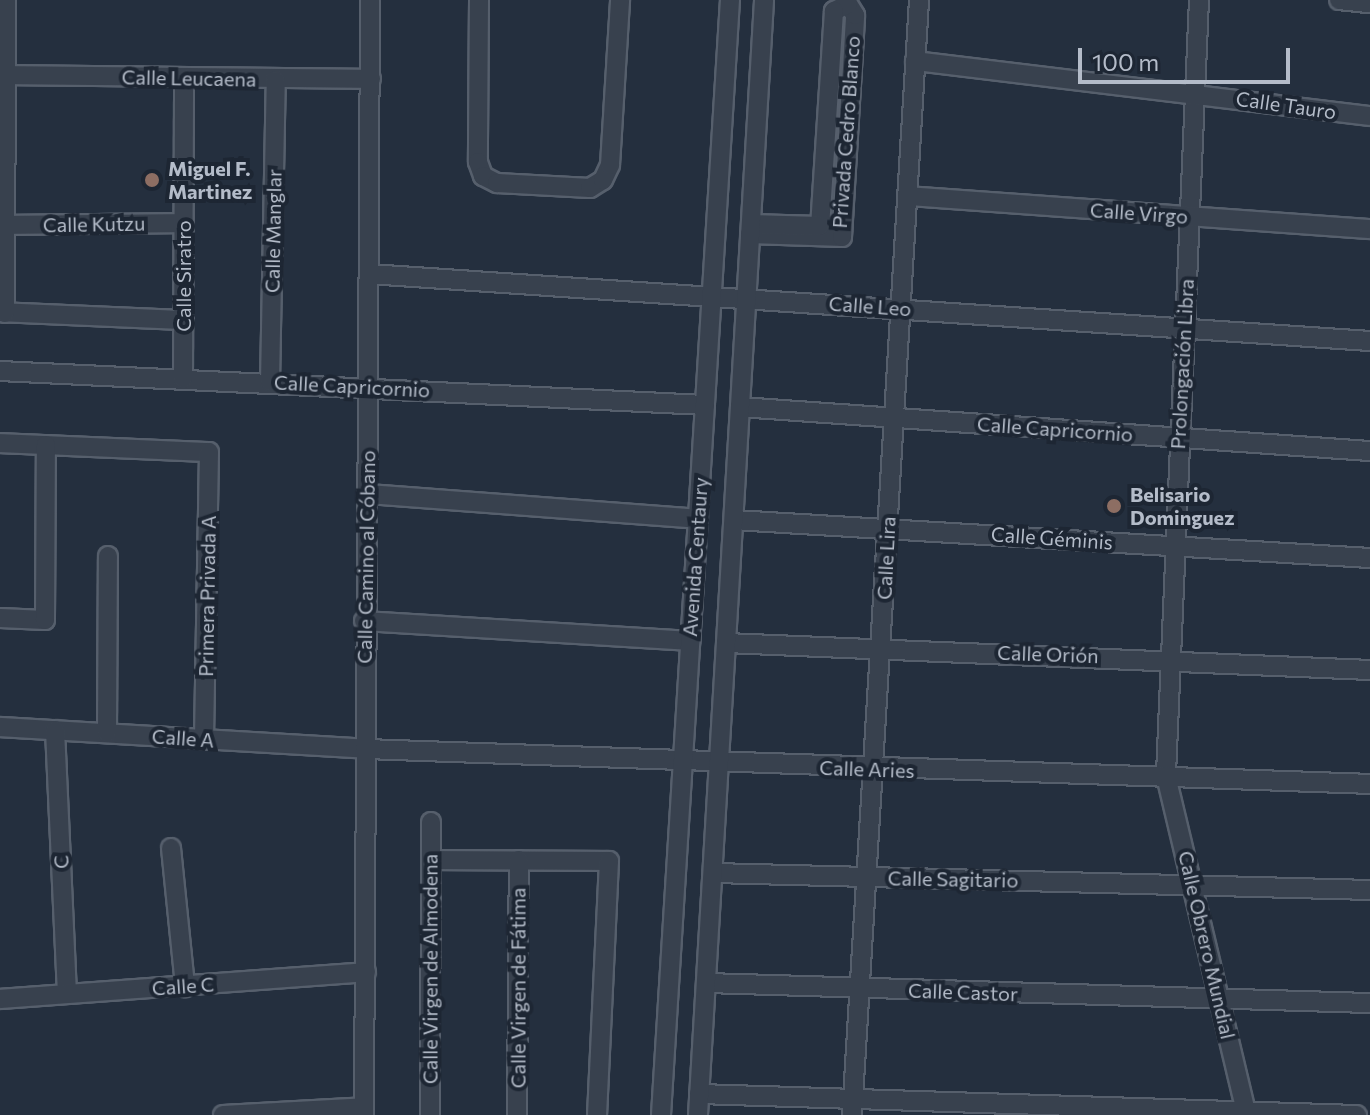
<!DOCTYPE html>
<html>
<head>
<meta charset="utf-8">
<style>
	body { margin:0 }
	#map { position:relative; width:1370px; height:1115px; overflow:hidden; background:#242f3e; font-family:Commissioner,sans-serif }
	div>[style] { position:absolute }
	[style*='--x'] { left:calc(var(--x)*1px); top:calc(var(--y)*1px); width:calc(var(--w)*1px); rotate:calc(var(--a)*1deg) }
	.roads { filter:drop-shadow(2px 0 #565f6c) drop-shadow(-2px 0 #565f6c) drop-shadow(0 2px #565f6c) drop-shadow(0 -2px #565f6c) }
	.minor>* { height:18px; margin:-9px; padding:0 9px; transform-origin:9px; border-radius:9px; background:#38414e }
	.dots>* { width:22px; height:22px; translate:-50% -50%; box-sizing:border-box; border:4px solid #1d2633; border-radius:50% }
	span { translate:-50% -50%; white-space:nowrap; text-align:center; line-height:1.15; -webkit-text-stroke:8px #1d2633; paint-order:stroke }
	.street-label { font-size:20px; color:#b4bcc9 }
	.poi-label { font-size:20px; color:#b4bcc9; font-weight:700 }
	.left { translate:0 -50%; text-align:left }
	.scale { position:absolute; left:1078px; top:48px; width:212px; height:36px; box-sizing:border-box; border:4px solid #b4bcc9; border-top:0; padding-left:10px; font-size:24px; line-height:28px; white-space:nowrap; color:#b4bcc9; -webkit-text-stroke:6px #1d2633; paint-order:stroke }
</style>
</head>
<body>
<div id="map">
	<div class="roads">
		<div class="minor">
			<div style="--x:479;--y:0;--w:162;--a:90.4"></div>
			<div style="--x:478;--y:162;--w:15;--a:70"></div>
			<div style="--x:483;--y:176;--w:16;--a:27"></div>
			<div style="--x:497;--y:183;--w:93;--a:3.1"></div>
			<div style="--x:590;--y:188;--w:15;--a:-32"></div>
			<div style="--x:603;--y:180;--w:17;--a:-65"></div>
			<div style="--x:610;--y:165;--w:165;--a:-86.5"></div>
			<div style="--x:1199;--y:0;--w:777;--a:92.44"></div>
			<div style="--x:1166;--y:776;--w:349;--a:76.6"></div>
			<div style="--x:1339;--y:0;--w:31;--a:6"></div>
			<div style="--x:915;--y:61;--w:458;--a:6.9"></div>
			<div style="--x:6;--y:75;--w:365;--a:0.6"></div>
			<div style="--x:908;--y:196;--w:463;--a:4.1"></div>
			<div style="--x:6;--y:225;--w:177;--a:-0.6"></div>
			<div style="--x:750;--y:234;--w:92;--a:1.9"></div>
			<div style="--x:842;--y:237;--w:222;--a:-86.6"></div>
			<div style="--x:855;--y:15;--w:13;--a:-122"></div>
			<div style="--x:848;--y:4;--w:16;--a:153"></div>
			<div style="--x:834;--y:11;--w:215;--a:93.7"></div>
			<div style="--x:820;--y:226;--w:69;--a:-178.3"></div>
			<div style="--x:369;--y:274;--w:1003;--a:3.83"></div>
			<div style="--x:0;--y:312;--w:184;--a:2.5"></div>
			<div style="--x:5;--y:313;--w:313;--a:-89.8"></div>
			<div style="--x:0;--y:371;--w:706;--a:2.76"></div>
			<div style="--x:183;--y:379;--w:301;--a:-89.8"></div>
			<div style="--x:270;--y:382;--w:302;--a:-88.9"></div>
			<div style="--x:740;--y:407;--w:632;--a:4"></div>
			<div style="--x:0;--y:443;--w:209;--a:2.5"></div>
			<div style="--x:209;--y:452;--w:288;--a:91"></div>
			<div style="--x:367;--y:494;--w:332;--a:4.3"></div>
			<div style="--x:734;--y:520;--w:637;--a:3.42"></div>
			<div style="--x:0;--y:618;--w:45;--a:2.5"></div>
			<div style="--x:45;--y:620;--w:175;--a:-89.7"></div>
			<div style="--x:364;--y:621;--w:327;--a:3.5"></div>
			<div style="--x:726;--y:643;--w:645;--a:2.4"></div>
			<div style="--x:0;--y:727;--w:366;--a:3.4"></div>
			<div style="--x:365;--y:749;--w:1006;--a:1.99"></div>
			<div style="--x:55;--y:730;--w:263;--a:87.4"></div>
			<div style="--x:107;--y:733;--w:177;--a:-89.7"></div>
			<div style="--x:171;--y:848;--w:140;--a:84.2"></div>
			<div style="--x:431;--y:860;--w:178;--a:0.3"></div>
			<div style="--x:609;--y:861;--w:254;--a:92.7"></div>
			<div style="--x:713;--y:873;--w:657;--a:1.48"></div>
			<div style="--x:706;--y:983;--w:664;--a:1.73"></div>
			<div style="--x:0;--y:999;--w:367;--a:-4.2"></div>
			<div style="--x:699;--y:1094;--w:658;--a:1.83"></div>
			<div style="--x:223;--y:1115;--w:141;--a:-3.2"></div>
			<div style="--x:364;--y:1115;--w:1115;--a:-89.69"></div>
			<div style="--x:430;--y:1115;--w:293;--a:-89.8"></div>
			<div style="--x:517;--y:1115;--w:255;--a:-89.6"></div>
			<div style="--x:661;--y:1115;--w:1117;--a:-86.46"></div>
			<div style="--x:698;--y:1115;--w:1117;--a:-86.61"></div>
			<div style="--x:852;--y:1115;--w:1117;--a:-86.56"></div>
		</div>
	</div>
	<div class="dots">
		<div style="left:152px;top:180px;background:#8d6e63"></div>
		<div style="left:1114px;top:506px;background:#8d6e63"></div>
	</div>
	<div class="street-label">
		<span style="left:189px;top:78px;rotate:1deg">Calle Leucaena</span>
		<span style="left:1286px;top:105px;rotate:8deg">Calle Tauro</span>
		<span style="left:846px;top:132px;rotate:-86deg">Privada Cedro Blanco</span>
		<span style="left:1139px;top:213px;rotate:4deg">Calle Virgo</span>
		<span style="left:94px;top:224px;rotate:-1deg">Calle Kutzu</span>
		<span style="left:273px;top:231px;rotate:-89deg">Calle Manglar</span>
		<span style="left:183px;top:276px;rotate:-90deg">Calle Siratro</span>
		<span style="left:870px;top:306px;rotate:4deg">Calle Leo</span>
		<span style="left:1182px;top:364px;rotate:-87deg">Prolongación Libra</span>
		<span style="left:352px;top:386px;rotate:3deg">Calle Capricornio</span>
		<span style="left:1055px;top:429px;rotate:4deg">Calle Capricornio</span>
		<span style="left:1052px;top:538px;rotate:4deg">Calle Géminis</span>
		<span style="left:366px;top:557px;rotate:-89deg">Calle Camino al Cóbano</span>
		<span style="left:695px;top:557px;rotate:-86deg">Avenida Centaury</span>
		<span style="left:886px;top:558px;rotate:-87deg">Calle Lira</span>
		<span style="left:207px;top:596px;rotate:-89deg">Primera Privada A</span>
		<span style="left:1048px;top:654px;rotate:2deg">Calle Orión</span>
		<span style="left:183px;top:738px;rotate:4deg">Calle A</span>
		<span style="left:867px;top:769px;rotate:2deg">Calle Aries</span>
		<span style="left:61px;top:862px;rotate:-93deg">C</span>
		<span style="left:953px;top:879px;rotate:1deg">Calle Sagitario</span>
		<span style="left:1207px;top:945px;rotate:77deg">Calle Obrero Mundial</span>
		<span style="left:430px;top:969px;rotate:-90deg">Calle Virgen de Almodena</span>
		<span style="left:183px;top:986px;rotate:-4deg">Calle C</span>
		<span style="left:518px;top:988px;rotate:-90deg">Calle Virgen de Fátima</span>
		<span style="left:963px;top:992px;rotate:2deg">Calle Castor</span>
	</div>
	<div class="poi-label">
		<span class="left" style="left:168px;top:180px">Miguel F.<br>Martinez</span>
		<span class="left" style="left:1130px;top:506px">Belisario<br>Dominguez</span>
	</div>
	<div class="scale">100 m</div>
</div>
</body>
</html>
